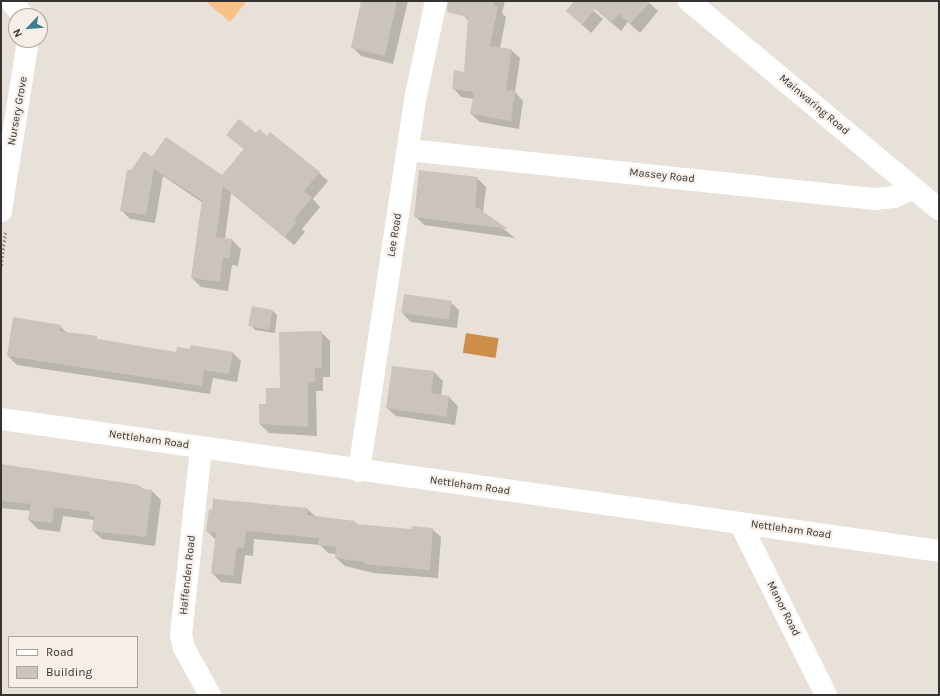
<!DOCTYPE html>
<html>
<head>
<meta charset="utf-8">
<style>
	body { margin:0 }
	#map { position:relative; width:940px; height:696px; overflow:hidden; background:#e8e1da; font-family:Karla,sans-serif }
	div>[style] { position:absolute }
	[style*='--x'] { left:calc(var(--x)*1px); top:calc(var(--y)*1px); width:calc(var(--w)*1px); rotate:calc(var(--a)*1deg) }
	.green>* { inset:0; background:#fac187 }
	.water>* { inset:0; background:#cd8e48; transform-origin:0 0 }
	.shadow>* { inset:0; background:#0003 }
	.building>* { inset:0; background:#cbc4bd; transform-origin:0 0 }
	.path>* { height:2.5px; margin-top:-1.25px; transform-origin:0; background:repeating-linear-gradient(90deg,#96908c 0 2px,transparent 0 4px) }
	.minor>* { height:22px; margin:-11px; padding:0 11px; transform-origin:11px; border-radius:11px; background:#fff }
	span { translate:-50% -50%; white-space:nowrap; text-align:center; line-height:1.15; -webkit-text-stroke:4px #f6eee7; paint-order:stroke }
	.street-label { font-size:11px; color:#353230 }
	.frame { position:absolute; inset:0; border:2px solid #353230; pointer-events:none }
	.legend { position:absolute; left:8px; top:636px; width:130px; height:52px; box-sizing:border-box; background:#f6eee7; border:1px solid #a9a39e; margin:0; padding:5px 7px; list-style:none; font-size:12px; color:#353230 }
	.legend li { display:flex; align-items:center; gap:8px; height:20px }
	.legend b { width:20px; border:1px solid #a9a39e }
	.north { position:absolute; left:8px; top:8px; width:40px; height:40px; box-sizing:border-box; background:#f6eee7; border:1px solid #a9a39e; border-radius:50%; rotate:244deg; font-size:11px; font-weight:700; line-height:16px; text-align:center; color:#353230 }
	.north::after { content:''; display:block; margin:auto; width:14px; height:18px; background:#3d7f90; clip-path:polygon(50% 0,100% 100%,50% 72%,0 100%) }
</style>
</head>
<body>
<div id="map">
	<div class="green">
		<div style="clip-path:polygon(205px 1px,247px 1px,230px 22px)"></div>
	</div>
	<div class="water">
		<div style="left:466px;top:333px;width:33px;height:20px;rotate:9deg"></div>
	</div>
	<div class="shadow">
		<div style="clip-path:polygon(362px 1px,408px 1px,393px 64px,361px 56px,352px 47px)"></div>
		<div style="clip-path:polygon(466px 1px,505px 1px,502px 13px,506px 17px,500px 48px,511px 50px,520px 58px,515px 92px,523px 101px,519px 129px,480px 122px,471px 114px,474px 99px,461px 97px,453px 88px,465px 73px,469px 21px,463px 15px)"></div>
		<div style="clip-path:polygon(576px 1px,582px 1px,603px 19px,591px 33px,567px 11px)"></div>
		<div style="clip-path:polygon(596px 1px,647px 1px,658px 11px,640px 33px,628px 22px,621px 31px,592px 6px)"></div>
		<div style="clip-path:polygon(257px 134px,319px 173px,328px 181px,313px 199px,320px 207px,302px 229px,305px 232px,294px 245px,231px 193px,225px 239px,232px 240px,241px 249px,238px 266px,232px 265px,228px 291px,201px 287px,192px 278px,203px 203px,163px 176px,155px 223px,130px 219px,121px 210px,132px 171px,153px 159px,222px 176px,244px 149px,237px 143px)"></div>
		<div style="clip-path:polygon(477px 178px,486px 187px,483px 213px,515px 238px,424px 225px,415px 216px)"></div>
		<div style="clip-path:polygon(450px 302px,459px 310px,457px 328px,411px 322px,402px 313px)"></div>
		<div style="clip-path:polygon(273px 311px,277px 315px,275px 333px,255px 330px,251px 325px)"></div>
		<div style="clip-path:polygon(60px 326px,68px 334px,177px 353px,191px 350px,233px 353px,241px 361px,237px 382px,213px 378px,210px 394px,17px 365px,8px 356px)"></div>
		<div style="clip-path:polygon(321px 332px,330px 341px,330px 377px,323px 377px,323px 391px,316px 391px,317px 436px,269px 433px,260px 424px,260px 405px,267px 405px)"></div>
		<div style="clip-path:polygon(434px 372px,443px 381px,441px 396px,449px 397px,458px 406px,455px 425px,396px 416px,387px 408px)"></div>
		<div style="clip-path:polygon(1px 465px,139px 486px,143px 489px,152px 491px,161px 500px,155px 546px,102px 539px,93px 531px,94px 520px,63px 516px,60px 532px,38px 529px,29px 520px,31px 511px,1px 508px)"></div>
		<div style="clip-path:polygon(307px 509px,316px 517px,355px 522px,358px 525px,412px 530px,432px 529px,441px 537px,438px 578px,373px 573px,345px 566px,336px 558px,336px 554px,328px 553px,320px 545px,254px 539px,253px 556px,245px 555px,241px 584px,221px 582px,212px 573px,216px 540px,207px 531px)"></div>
	</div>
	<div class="building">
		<div style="clip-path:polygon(361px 1px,397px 1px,385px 56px,351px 48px)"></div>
		<div style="clip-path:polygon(448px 1px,495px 1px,494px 6px,498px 7px,490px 46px,512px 49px,506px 90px,515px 91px,511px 121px,470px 114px,474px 92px,452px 89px,454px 70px,464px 72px,468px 17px,447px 12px)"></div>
		<div style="clip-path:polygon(574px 1px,651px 1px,630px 24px,619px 14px,611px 23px,595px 9px,582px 25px,566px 11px)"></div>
		<div style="clip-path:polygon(239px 119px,256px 133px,259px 129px,267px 136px,270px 132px,320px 172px,304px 191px,312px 197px,294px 220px,297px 222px,285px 237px,223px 186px,216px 237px,232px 239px,229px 258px,223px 257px,220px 282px,191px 278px,202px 200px,154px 169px,146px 215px,120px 211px,127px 170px,131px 170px,144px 151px,152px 157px,166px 137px,222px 175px,244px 149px,226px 135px)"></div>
		<div style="clip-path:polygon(419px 170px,478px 177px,475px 206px,508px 229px,414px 217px)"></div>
		<div style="left:404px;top:294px;width:48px;height:19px;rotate:8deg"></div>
		<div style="left:252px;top:306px;width:21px;height:20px;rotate:11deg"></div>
		<div style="clip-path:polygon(13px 317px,61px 325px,59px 331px,97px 336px,97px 339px,176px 352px,177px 347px,190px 349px,191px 345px,233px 352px,229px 374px,204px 370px,202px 386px,7px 356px)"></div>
		<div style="clip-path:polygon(322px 331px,322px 368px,315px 368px,315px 382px,308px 382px,308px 427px,259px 424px,259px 404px,266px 404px,266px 388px,280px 388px,279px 332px)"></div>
		<div style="clip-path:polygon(392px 366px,434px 371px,431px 393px,449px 396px,446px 417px,386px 408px)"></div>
		<div style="clip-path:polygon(1px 464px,139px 485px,139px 488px,152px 490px,146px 537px,92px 531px,94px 516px,89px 516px,90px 512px,54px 507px,52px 523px,28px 520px,31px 504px,1px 501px)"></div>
		<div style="clip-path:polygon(213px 499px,308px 508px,307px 515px,355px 521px,355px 524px,411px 529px,412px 526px,433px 528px,430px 570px,363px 564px,364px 562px,335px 558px,336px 547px,318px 545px,319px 538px,246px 531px,244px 548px,237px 547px,233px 576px,211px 573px,216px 533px,206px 532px,209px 509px,212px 510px)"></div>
	</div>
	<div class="path">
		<div style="--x:1;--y:266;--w:34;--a:-83"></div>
	</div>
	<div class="minor">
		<div style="--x:11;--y:1;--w:19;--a:51"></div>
		<div style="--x:689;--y:1;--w:325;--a:39.8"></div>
		<div style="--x:408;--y:150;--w:470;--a:6"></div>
		<div style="--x:875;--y:199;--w:19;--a:-6"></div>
		<div style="--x:894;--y:197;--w:22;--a:-24"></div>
		<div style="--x:1;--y:211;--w:173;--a:-81"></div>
		<div style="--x:1;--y:419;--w:947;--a:8.01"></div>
		<div style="--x:201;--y:448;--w:188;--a:96.1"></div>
		<div style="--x:181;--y:635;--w:13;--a:77"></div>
		<div style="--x:184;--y:648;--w:54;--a:61"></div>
		<div style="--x:359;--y:471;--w:380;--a:-81.4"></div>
		<div style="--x:416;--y:95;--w:96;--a:-78"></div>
		<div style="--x:740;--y:523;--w:192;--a:63.4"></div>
	</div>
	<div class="street-label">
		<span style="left:814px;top:105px;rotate:40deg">Mainwaring Road</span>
		<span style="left:18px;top:111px;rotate:-80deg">Nursery Grove</span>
		<span style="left:662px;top:176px;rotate:6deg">Massey Road</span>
		<span style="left:395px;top:235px;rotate:-81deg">Lee Road</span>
		<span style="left:149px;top:440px;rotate:8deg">Nettleham Road</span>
		<span style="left:470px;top:486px;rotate:8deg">Nettleham Road</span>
		<span style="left:791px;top:530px;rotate:8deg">Nettleham Road</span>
		<span style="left:188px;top:575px;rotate:-84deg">Haffenden Road</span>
		<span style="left:783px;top:609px;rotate:63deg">Manor Road</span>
	</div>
	<div class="frame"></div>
	<ul class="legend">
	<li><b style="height:5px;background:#fff"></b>Road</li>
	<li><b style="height:11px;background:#cbc4bd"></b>Building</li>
	</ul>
	<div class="north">N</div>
</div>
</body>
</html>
